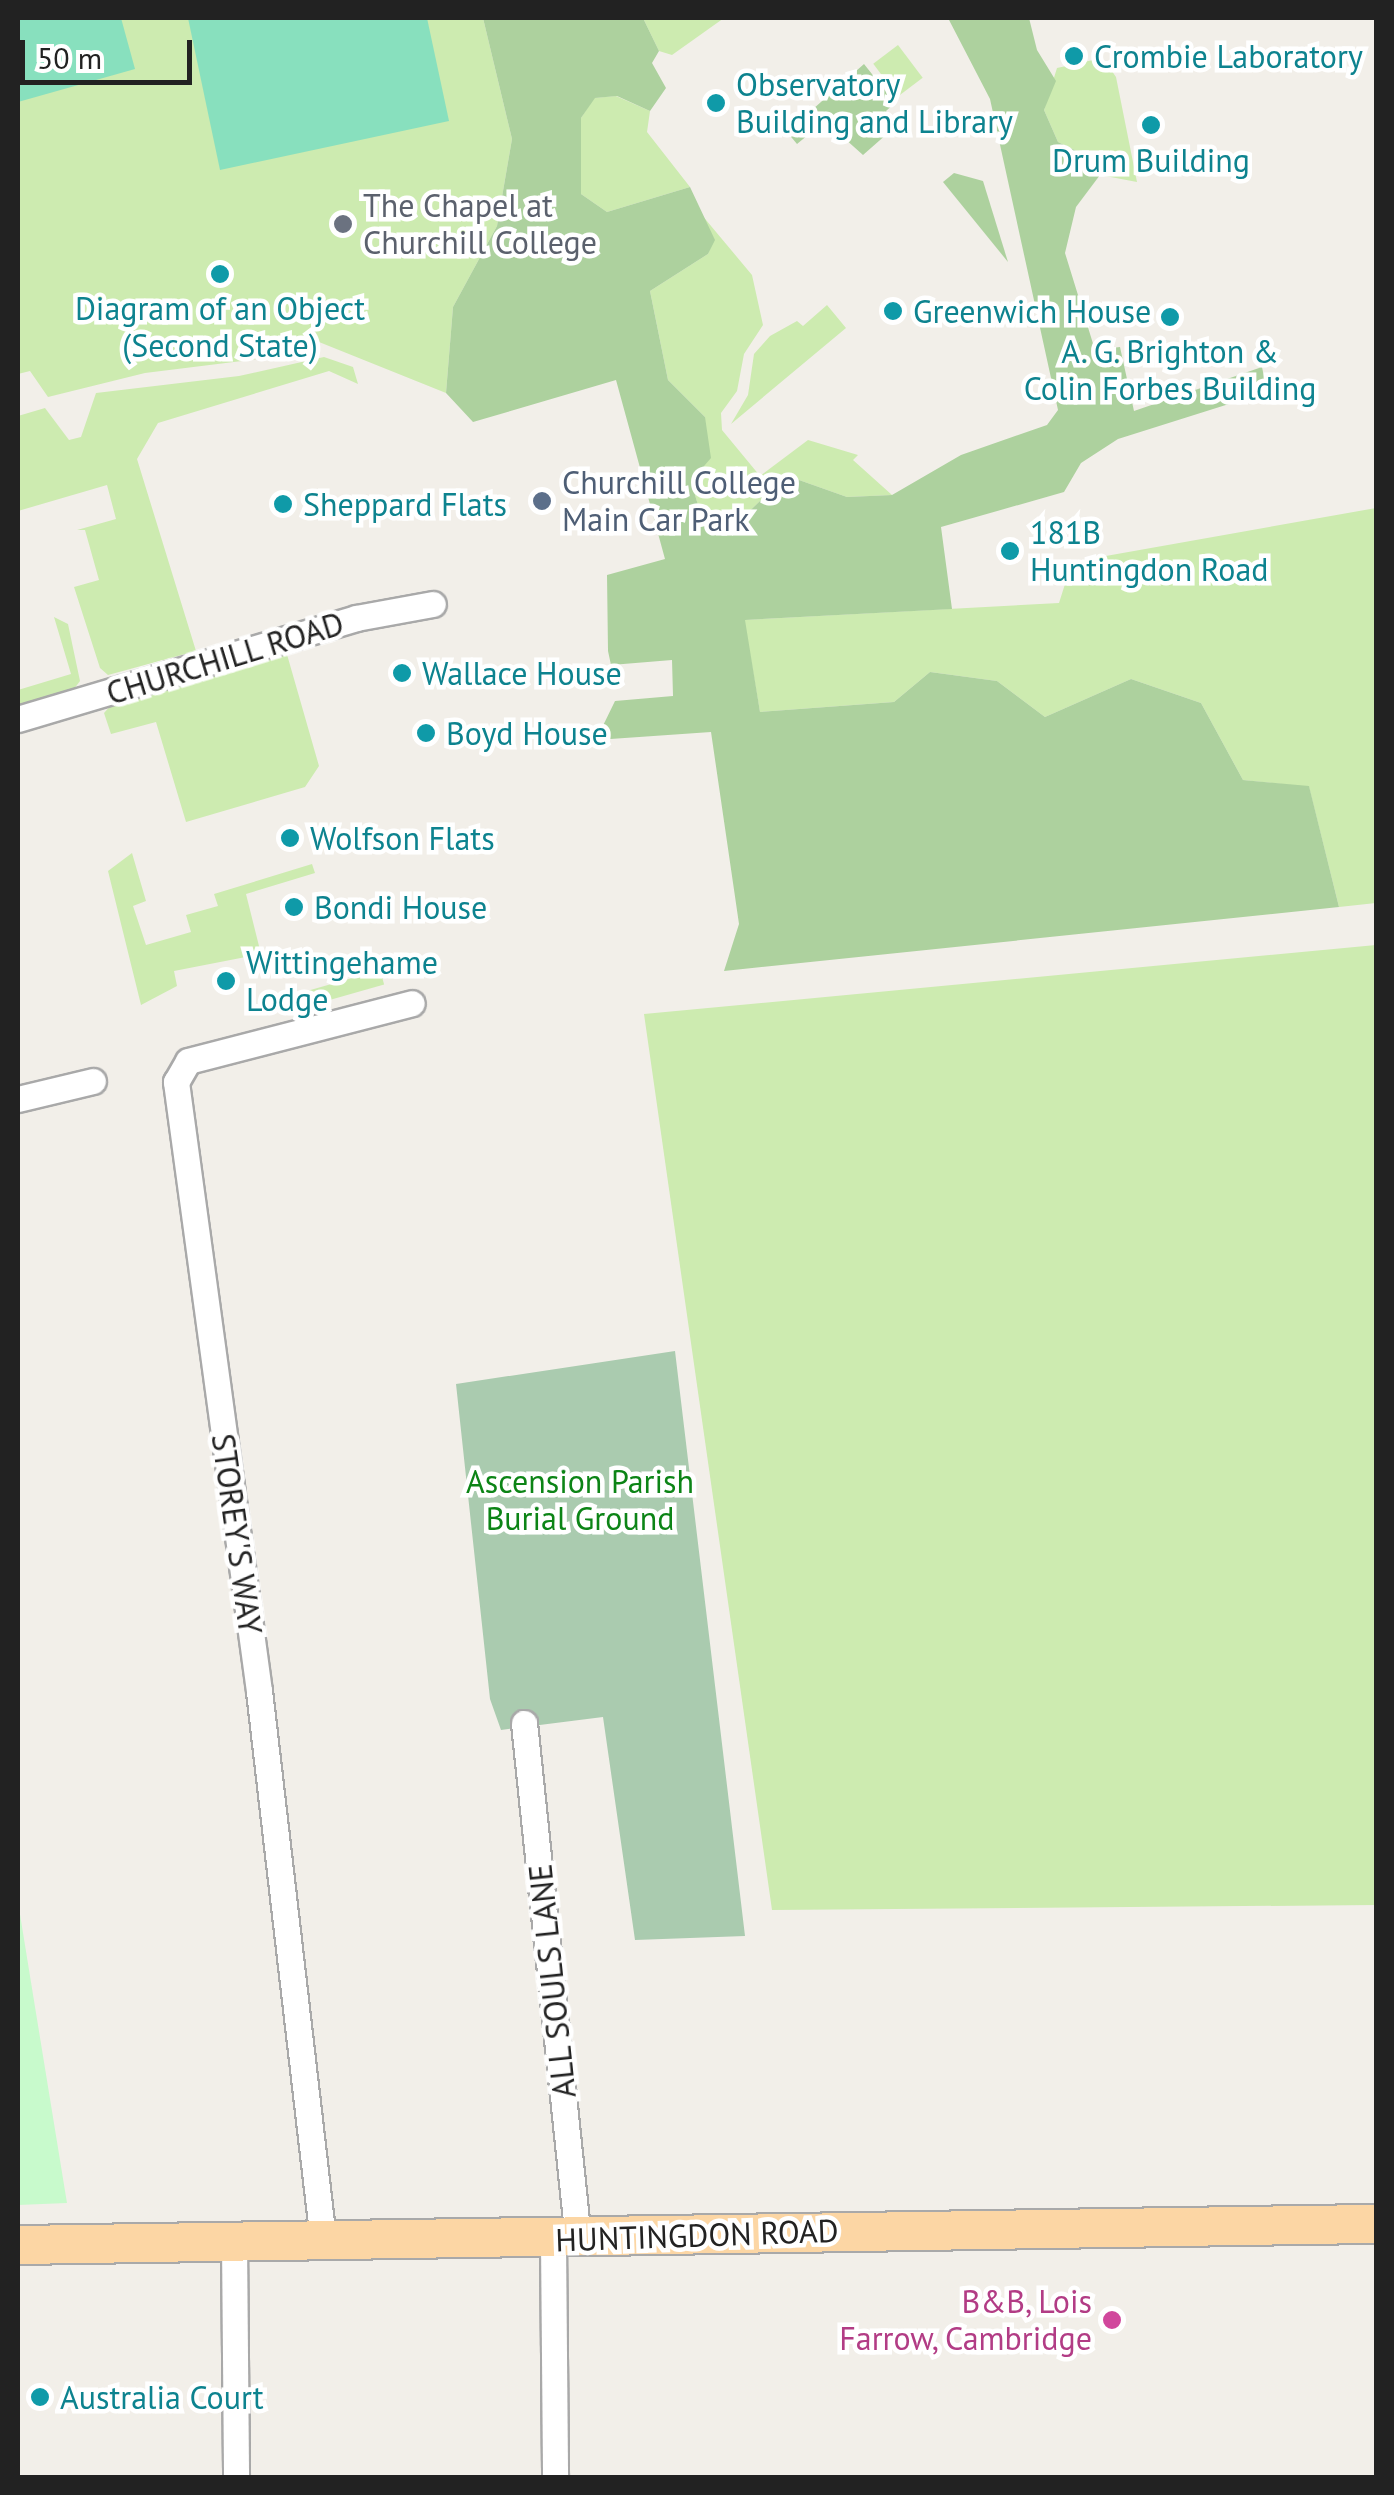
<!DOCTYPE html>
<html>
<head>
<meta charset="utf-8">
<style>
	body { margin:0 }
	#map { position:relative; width:1394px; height:2495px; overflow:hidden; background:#f2efe9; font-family:"PT Sans",sans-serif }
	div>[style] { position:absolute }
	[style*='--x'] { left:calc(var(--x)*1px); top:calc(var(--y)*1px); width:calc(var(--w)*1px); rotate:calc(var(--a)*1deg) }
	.grass>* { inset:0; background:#cdebb0; transform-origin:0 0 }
	.forest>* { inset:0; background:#add19e }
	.cemetery>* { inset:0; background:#aacbaf }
	.park>* { inset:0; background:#c8facc }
	.pitch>* { inset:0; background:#88e0be }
	.roads { filter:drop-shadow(2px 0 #a9a9a9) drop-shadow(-2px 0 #a9a9a9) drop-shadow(0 2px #a9a9a9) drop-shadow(0 -2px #a9a9a9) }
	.minor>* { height:25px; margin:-12.5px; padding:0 12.5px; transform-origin:12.5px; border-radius:12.5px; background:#fff }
	.primary>* { height:38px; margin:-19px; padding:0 19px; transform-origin:19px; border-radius:19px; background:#fcd6a4 }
	.dots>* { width:28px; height:28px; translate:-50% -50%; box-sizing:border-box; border:5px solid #fff; border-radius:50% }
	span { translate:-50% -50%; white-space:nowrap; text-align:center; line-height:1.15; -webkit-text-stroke:9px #fff; paint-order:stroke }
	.culture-label { font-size:32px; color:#0d838f }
	.left { translate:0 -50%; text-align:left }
	.worship-label { font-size:32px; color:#5b616d }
	.service-label { font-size:32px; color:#4e5e75 }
	.street-label { font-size:32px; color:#222 }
	.park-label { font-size:32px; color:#0c8416 }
	.hotel-label { font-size:32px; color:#b23c85 }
	.right { translate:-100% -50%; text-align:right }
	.frame { position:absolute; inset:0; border:20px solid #222; pointer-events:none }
	.scale { position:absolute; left:20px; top:40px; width:172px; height:45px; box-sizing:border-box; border:5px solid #222; border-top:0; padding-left:12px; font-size:30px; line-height:35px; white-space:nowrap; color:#222; -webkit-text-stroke:8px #fff; paint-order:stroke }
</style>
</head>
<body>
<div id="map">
	<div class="grass">
		<div style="clip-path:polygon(18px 18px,483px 18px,512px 139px,497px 226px,453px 307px,446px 393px,319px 342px,299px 354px,145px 373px,48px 397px,30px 371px,18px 374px)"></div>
		<div style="clip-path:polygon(643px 18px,724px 18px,672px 55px,659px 51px)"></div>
		<div style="left:898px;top:45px;width:41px;height:31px;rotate:53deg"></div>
		<div style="clip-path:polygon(1093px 60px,1107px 64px,1116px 77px,1137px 182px,1100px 175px,1089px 157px,1058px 142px,1044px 110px,1057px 68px)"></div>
		<div style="clip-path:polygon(616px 96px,650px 111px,647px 132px,690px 187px,607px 212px,581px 194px,581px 118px,594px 98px)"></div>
		<div style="clip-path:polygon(701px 214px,752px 275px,763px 325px,744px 354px,737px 391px,721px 413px,722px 430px,760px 476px,808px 440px,858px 455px,853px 460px,892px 495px,847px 497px,799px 480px,760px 501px,732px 528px,700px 513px,691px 480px,705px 417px,668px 380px,650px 291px,708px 254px,714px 239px)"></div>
		<div style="clip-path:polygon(827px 305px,846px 328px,731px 424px,748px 395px,754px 354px,770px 336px,797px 321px,803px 326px)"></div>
		<div style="clip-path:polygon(324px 357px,353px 367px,358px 384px,329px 371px,158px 423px,137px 459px,196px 651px,108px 675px,100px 668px,74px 587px,99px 580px,85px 530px,77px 530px,116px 519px,107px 485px,18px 511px,18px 416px,45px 408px,69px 440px,81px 437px,96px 393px,239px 376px)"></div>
		<div style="clip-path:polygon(1376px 508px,1376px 903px,1339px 907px,1309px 787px,1243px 780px,1201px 703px,1131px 679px,1045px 717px,997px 681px,930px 672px,894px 702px,760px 712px,744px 620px,1059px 603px,1072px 562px)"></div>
		<div style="clip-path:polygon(54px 617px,68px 624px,80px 681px,74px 689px,18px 706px,18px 690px,71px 674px)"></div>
		<div style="clip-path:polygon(286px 651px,319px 766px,305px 787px,186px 822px,156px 722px,111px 734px,104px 713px,113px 703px)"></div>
		<div style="clip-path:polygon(132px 853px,146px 901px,133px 906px,146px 945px,191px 932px,186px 915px,218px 906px,214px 894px,312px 864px,315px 873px,246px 894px,261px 954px,174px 971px,177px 986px,141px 1005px,108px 871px)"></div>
		<div style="clip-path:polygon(1376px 945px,1376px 1905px,772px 1910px,644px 1014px)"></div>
		<div style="left:380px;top:970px;width:15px;height:75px;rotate:74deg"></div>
	</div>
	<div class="forest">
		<div style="clip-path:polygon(483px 18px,643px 18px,659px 51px,652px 63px,666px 88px,650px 111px,617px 96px,595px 98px,581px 118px,581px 194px,607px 212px,690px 187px,715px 240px,708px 254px,650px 291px,668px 380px,705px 417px,711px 458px,691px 481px,700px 512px,732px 528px,760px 501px,799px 480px,847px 497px,892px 495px,961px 455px,1047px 425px,1058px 410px,990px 99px,948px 18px,1029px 18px,1037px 50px,1056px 81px,1044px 110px,1058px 142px,1089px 157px,1100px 175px,1076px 207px,1065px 253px,1095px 350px,1120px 347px,1134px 411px,1262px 367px,1267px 392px,1118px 439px,1081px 463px,1064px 492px,941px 527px,952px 609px,745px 620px,760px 712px,894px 702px,930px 672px,997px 681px,1045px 717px,1131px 679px,1201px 703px,1243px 780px,1309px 786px,1339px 907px,724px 971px,739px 924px,711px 732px,596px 740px,615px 701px,673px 696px,672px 660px,611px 665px,608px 651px,607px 575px,665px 559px,616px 380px,473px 422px,446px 393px,453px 307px,497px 226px,512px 139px)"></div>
		<div style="clip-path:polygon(864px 64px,895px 103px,886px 111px,896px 126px,863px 155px,825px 121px,797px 144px,787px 132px)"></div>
		<div style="clip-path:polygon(954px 173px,983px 181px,1008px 262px,943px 182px)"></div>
	</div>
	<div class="cemetery">
		<div style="clip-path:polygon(675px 1351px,745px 1936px,635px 1940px,603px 1717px,501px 1730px,490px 1699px,456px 1384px)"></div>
	</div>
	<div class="park">
		<div style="clip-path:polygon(18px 1902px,36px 2013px,67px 2203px,18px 2205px)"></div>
	</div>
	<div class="pitch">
		<div style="clip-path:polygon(18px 18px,121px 18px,135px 69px,18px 102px)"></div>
		<div style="clip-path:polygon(188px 18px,427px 18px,449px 121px,220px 170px)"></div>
	</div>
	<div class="roads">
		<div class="minor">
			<div style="--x:18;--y:719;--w:353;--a:-16.6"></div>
			<div style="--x:356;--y:618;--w:78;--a:-10.3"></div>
			<div style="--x:18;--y:1099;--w:77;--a:-13.5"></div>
			<div style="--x:524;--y:1723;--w:519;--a:84.03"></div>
			<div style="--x:323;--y:2240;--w:553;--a:-96.65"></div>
			<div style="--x:259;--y:1691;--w:615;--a:-97.76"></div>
			<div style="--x:176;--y:1082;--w:24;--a:-60"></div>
			<div style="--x:188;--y:1061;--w:231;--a:-14.5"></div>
			<div style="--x:553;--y:2240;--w:238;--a:89.5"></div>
			<div style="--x:234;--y:2241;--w:237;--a:89.5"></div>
		</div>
		<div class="primary">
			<div style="--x:18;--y:2245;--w:1358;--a:-0.89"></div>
		</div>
	</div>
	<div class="dots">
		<div style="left:1074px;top:56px;background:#0f9aa8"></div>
		<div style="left:716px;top:103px;background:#0f9aa8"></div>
		<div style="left:1151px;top:125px;background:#0f9aa8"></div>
		<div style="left:343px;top:224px;background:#6b7280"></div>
		<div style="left:220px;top:274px;background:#0f9aa8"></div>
		<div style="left:893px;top:311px;background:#0f9aa8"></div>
		<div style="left:1170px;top:317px;background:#0f9aa8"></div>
		<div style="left:542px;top:501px;background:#5c6f8a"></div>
		<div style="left:283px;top:504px;background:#0f9aa8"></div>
		<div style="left:1010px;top:551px;background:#0f9aa8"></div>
		<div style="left:402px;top:673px;background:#0f9aa8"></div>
		<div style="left:426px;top:733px;background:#0f9aa8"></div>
		<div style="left:290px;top:838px;background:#0f9aa8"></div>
		<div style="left:294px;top:907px;background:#0f9aa8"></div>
		<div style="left:226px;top:981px;background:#0f9aa8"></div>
		<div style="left:1112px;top:2320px;background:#d1479c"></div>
		<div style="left:40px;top:2397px;background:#0f9aa8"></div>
	</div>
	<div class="culture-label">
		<span class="left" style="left:1094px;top:56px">Crombie Laboratory</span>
		<span class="left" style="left:736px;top:103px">Observatory<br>Building and Library</span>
		<span style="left:1151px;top:160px">Drum Building</span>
		<span style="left:220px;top:327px">Diagram of an Object<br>(Second State)</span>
		<span class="left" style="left:913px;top:311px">Greenwich House</span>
		<span style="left:1170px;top:370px">A. G. Brighton &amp;<br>Colin Forbes Building</span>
		<span class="left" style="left:303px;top:504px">Sheppard Flats</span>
		<span class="left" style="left:1030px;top:551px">181B<br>Huntingdon Road</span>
		<span class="left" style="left:422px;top:673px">Wallace House</span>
		<span class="left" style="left:446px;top:733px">Boyd House</span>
		<span class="left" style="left:310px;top:838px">Wolfson Flats</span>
		<span class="left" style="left:314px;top:907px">Bondi House</span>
		<span class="left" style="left:246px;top:981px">Wittingehame<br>Lodge</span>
		<span class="left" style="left:60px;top:2397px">Australia Court</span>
	</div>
	<div class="worship-label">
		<span class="left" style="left:363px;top:224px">The Chapel at<br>Churchill College</span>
	</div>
	<div class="service-label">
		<span class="left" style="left:562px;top:501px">Churchill College<br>Main Car Park</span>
	</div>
	<div class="street-label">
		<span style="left:225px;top:658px;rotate:-17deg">CHURCHILL ROAD</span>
		<span style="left:237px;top:1534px;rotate:82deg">STOREY'S WAY</span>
		<span style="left:552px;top:1981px;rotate:-96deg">ALL SOULS LANE</span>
		<span style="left:697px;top:2235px;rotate:-2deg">HUNTINGDON ROAD</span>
	</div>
	<div class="park-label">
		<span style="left:580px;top:1500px">Ascension Parish<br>Burial Ground</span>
	</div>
	<div class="hotel-label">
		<span class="right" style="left:1092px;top:2320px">B&amp;B, Lois<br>Farrow, Cambridge</span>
	</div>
	<div class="frame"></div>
	<div class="scale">50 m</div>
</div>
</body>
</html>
